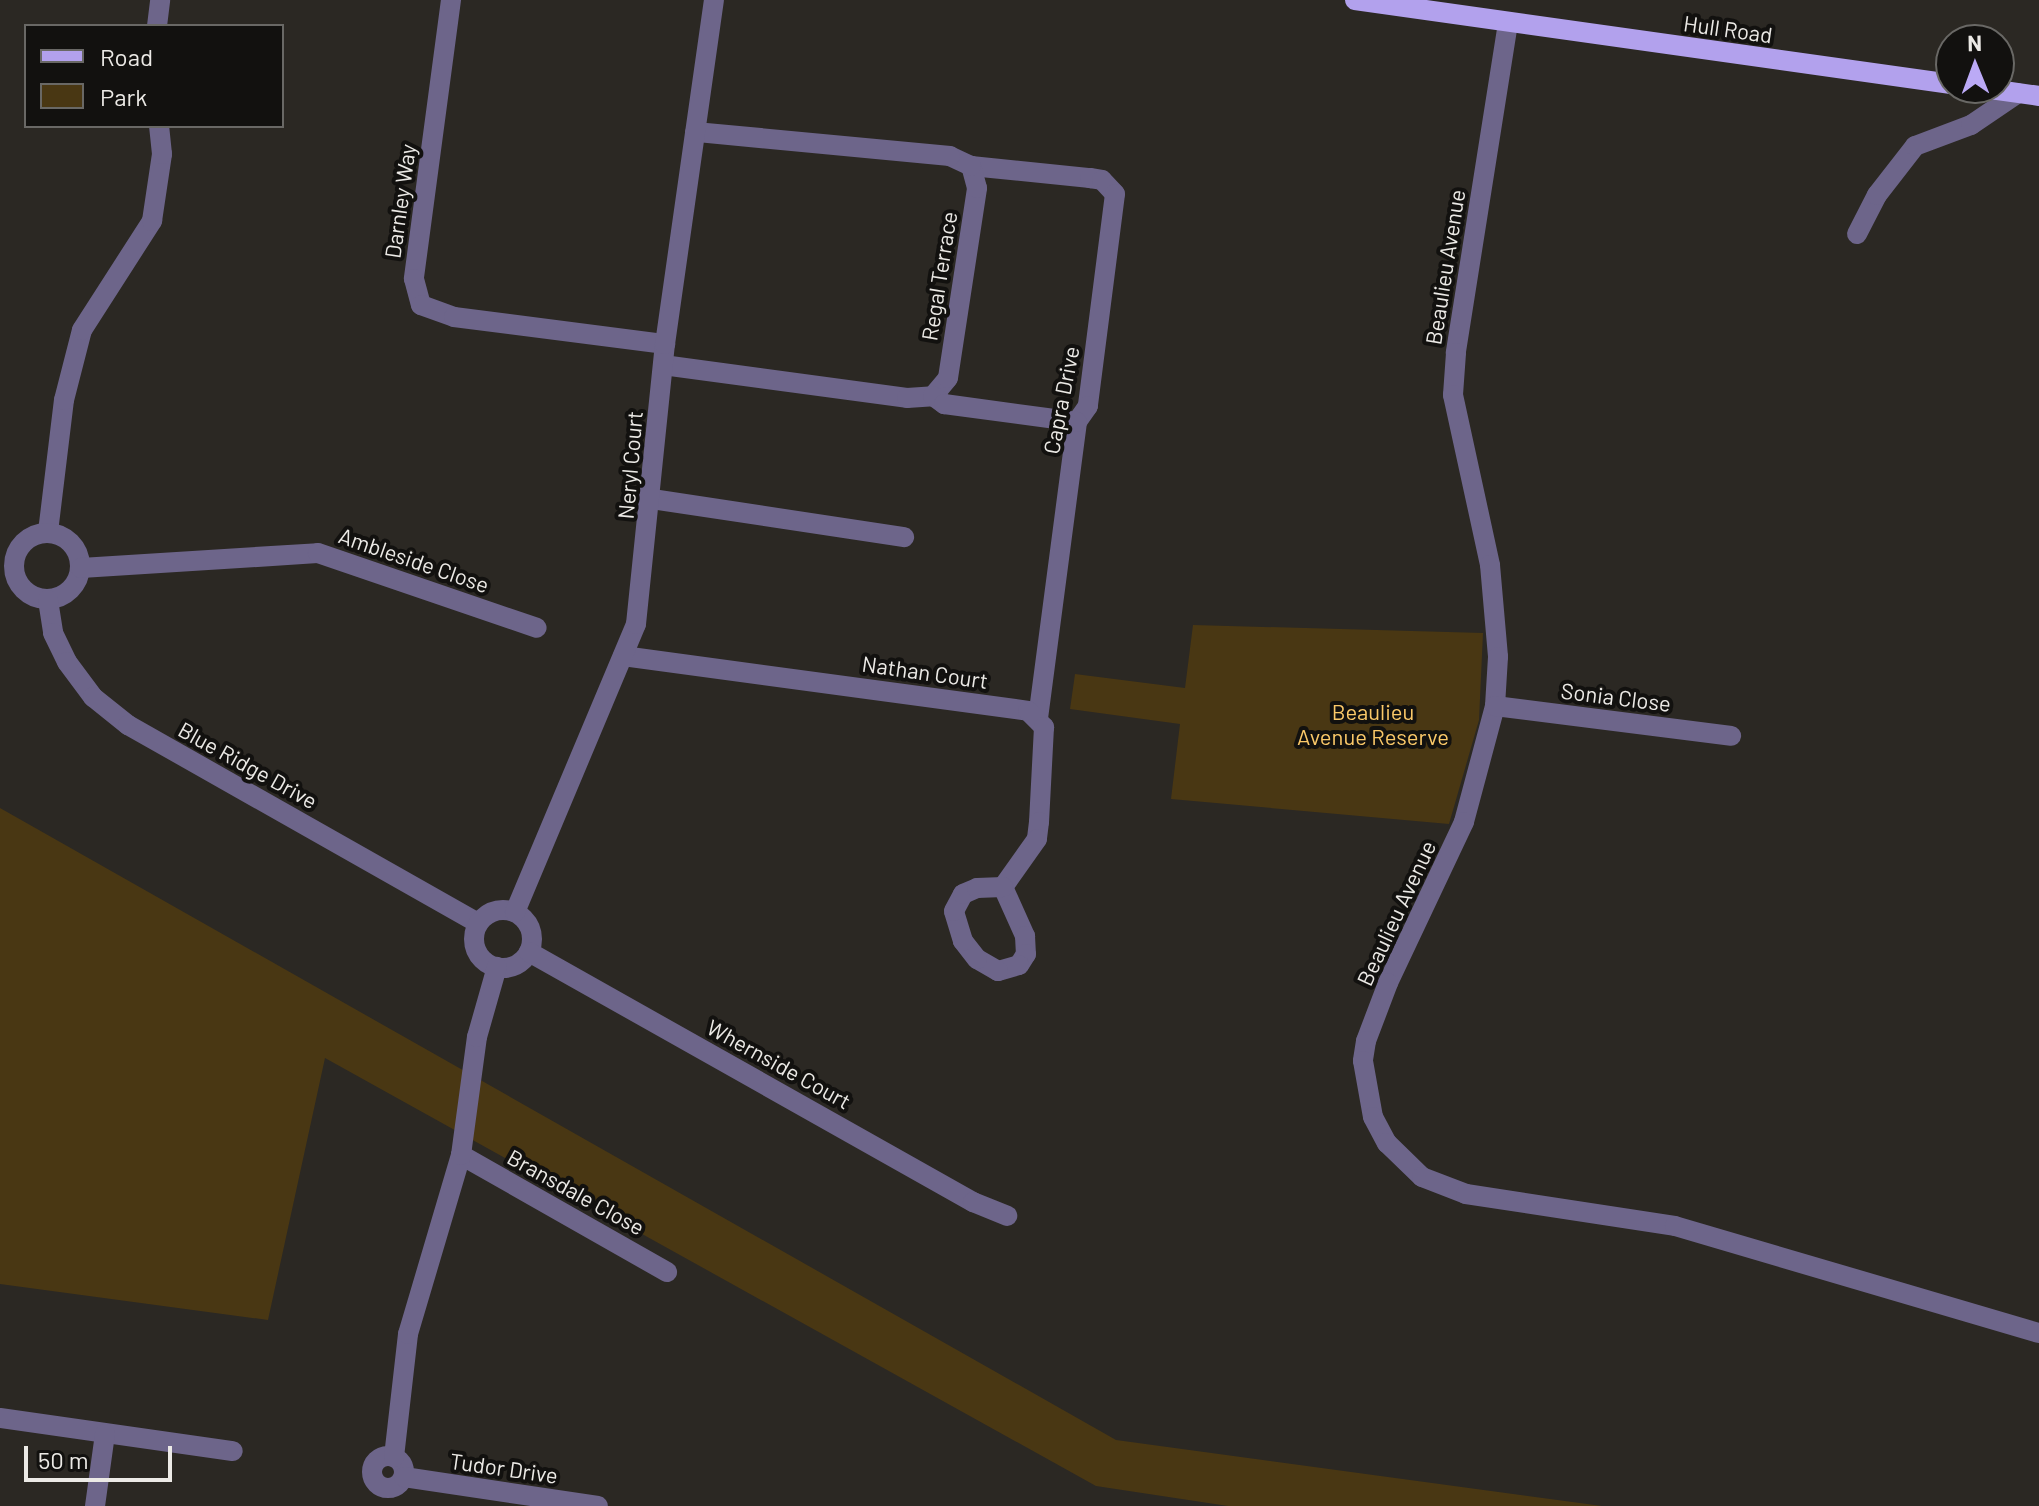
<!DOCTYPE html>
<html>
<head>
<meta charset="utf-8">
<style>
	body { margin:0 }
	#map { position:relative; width:2039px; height:1506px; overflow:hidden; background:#2b2823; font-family:Barlow,sans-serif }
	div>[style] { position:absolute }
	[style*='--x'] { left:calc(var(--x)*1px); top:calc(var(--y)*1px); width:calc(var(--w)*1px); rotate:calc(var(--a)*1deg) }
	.green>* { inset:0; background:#493713 }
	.minor>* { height:20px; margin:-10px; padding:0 10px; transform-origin:10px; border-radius:10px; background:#6d658a }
	.minor>.ring { margin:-10px; padding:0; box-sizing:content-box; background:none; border:20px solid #6d658a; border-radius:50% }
	.major>* { height:20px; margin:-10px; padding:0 10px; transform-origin:10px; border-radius:10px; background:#b2a1ed }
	span { translate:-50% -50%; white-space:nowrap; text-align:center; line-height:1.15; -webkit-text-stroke:8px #12110f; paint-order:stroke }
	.street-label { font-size:22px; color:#eceae6 }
	.park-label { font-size:22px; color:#fbc969 }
	.legend { position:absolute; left:24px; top:24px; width:260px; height:104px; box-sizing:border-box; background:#12110f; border:2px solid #696865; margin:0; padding:10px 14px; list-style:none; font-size:24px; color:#eceae6 }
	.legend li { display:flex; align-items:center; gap:16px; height:40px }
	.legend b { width:40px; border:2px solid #696865 }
	.north { position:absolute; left:1935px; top:24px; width:80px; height:80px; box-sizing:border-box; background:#12110f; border:2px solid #696865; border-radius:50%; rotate:359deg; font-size:22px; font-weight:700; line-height:32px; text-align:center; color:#eceae6 }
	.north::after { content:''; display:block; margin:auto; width:28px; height:36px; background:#bbaaf6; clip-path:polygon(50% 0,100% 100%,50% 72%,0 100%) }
	.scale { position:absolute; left:24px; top:1446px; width:148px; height:36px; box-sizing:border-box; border:4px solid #eceae6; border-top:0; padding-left:10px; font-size:24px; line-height:28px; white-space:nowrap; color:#eceae6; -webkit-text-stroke:6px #12110f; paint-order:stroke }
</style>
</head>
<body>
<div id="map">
	<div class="green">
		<div style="clip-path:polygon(1193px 625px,1483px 633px,1479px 720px,1449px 824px,1171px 799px,1180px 724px,1070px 709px,1075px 674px,1185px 688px)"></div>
		<div style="clip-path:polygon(0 808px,1116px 1440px,1602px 1506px,1228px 1506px,1096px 1486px,325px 1058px,268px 1320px,0 1284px)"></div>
	</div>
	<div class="minor">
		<div style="--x:451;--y:0;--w:281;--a:97.6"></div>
		<div style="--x:414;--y:279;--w:27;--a:75"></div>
		<div style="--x:421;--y:305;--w:35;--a:20"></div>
		<div style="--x:454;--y:317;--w:213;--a:7.3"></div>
		<div style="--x:1508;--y:23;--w:334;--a:99"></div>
		<div style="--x:1456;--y:353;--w:42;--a:94.1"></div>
		<div style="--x:1453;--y:395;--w:174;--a:77.7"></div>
		<div style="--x:1490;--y:565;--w:92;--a:85"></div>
		<div style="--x:1498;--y:657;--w:49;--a:93.5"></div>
		<div style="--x:1495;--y:706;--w:120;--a:105"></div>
		<div style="--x:1464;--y:822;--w:178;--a:115.3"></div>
		<div style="--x:1388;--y:983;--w:62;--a:110.8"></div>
		<div style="--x:1366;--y:1041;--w:20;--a:99"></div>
		<div style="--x:1363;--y:1061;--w:57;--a:79.9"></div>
		<div style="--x:1373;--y:1117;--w:30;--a:62"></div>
		<div style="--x:1387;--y:1143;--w:49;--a:44.2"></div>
		<div style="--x:1422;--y:1177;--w:47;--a:21.1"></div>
		<div style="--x:1466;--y:1194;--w:211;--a:8.7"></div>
		<div style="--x:1675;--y:1226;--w:379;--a:16.4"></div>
		<div style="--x:157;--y:26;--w:26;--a:-83"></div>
		<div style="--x:971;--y:166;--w:120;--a:5.8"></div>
		<div style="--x:1090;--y:178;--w:12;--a:9"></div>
		<div style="--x:1102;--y:180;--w:19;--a:47"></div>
		<div style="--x:1115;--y:194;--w:214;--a:97.3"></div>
		<div style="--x:1088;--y:406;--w:19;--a:125"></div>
		<div style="--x:1077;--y:422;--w:299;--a:97.5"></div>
		<div style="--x:1857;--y:234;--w:44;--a:-62.9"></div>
		<div style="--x:1877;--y:195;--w:62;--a:-52.2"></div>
		<div style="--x:1915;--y:146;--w:60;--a:-20.6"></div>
		<div style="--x:1971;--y:125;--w:57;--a:-34.2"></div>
		<div style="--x:663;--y:365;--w:246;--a:7.7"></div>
		<div style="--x:907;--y:398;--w:26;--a:-4"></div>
		<div style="--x:933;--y:396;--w:23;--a:-50"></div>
		<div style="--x:948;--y:378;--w:192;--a:-81.3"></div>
		<div style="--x:977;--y:188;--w:23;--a:-105"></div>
		<div style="--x:971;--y:166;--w:23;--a:-155"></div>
		<div style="--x:950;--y:156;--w:256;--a:-174.6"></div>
		<div style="--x:933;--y:396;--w:14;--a:36"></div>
		<div style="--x:944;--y:404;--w:134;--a:7.7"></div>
		<div style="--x:652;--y:499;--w:255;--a:8.6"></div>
		<div style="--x:48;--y:532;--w:133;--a:-83.1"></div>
		<div style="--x:64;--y:400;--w:72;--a:-75.6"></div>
		<div style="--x:82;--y:330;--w:130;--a:-57.3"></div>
		<div style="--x:152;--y:221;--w:68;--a:-81.5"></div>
		<div style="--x:162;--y:154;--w:28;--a:-96"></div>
		<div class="ring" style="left:14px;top:533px;width:46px;height:46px"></div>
		<div style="--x:81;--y:568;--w:237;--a:-3.6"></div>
		<div style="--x:318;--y:553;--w:231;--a:18.9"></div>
		<div style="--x:48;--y:600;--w:33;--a:81"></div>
		<div style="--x:53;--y:633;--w:32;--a:64"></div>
		<div style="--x:67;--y:662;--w:44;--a:53.4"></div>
		<div style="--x:93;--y:697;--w:45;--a:38.7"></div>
		<div style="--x:128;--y:725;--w:402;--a:29.5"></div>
		<div style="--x:623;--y:656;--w:409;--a:7.7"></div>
		<div style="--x:1028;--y:711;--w:23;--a:45"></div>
		<div style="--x:1044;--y:727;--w:95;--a:93"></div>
		<div style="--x:1039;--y:822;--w:17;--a:97"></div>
		<div style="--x:1037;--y:839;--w:59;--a:125.3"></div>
		<div style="--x:1495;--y:706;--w:238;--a:7.2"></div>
		<div style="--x:1003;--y:887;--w:54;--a:65.8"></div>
		<div style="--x:1025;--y:936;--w:18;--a:87"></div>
		<div style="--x:1026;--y:954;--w:13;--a:122"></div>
		<div style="--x:1019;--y:965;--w:22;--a:164"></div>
		<div style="--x:998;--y:971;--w:24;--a:-150"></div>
		<div style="--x:977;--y:959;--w:23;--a:-128"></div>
		<div style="--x:963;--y:941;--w:31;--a:-107"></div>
		<div style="--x:954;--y:911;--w:19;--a:-62"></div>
		<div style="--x:963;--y:894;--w:15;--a:-23"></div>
		<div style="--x:977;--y:888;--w:26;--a:-2"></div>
		<div class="ring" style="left:474px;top:910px;width:38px;height:38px"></div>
		<div style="--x:515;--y:912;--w:312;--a:-67.2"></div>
		<div style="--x:636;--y:624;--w:281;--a:-84.1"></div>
		<div style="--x:665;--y:344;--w:347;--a:-81.9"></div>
		<div style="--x:529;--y:952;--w:510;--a:29.38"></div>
		<div style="--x:973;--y:1202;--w:37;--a:22"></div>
		<div style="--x:461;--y:1155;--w:237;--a:29.6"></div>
		<div style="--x:0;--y:1418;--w:235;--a:8.1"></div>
		<div class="ring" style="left:372px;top:1456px;width:12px;height:12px"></div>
		<div style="--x:394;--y:1457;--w:124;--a:-83.5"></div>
		<div style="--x:408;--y:1334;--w:187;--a:-73.5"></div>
		<div style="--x:461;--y:1155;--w:119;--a:-82.3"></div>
		<div style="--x:477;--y:1037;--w:73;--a:-74.1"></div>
		<div style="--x:404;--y:1477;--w:196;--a:8.5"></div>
		<div style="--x:95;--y:1506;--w:73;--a:-82.1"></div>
	</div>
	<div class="major">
		<div style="--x:1355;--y:0;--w:602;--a:8.02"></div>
		<div style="--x:1983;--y:88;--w:57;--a:8.1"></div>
	</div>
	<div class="street-label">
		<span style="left:1728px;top:29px;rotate:8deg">Hull Road</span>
		<span style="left:400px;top:201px;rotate:-82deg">Darnley Way</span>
		<span style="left:1445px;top:267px;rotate:-81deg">Beaulieu Avenue</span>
		<span style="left:939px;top:276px;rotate:-81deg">Regal Terrace</span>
		<span style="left:1061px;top:400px;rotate:-79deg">Capra Drive</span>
		<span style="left:630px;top:465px;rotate:-85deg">Neryl Court</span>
		<span style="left:414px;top:560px;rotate:19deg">Ambleside Close</span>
		<span style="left:925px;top:672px;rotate:8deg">Nathan Court</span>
		<span style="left:1616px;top:697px;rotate:7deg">Sonia Close</span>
		<span style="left:248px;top:765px;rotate:29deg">Blue Ridge Drive</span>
		<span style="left:1396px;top:913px;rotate:-65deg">Beaulieu Avenue</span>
		<span style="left:779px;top:1064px;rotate:29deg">Whernside Court</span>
		<span style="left:576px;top:1192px;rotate:29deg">Bransdale Close</span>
		<span style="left:504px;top:1468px;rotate:8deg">Tudor Drive</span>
	</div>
	<div class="park-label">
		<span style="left:1373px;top:724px">Beaulieu<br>Avenue Reserve</span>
	</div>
	<ul class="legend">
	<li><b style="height:10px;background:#b2a1ed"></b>Road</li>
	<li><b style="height:22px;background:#493713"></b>Park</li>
	</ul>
	<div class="north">N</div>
	<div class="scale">50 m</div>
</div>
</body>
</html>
